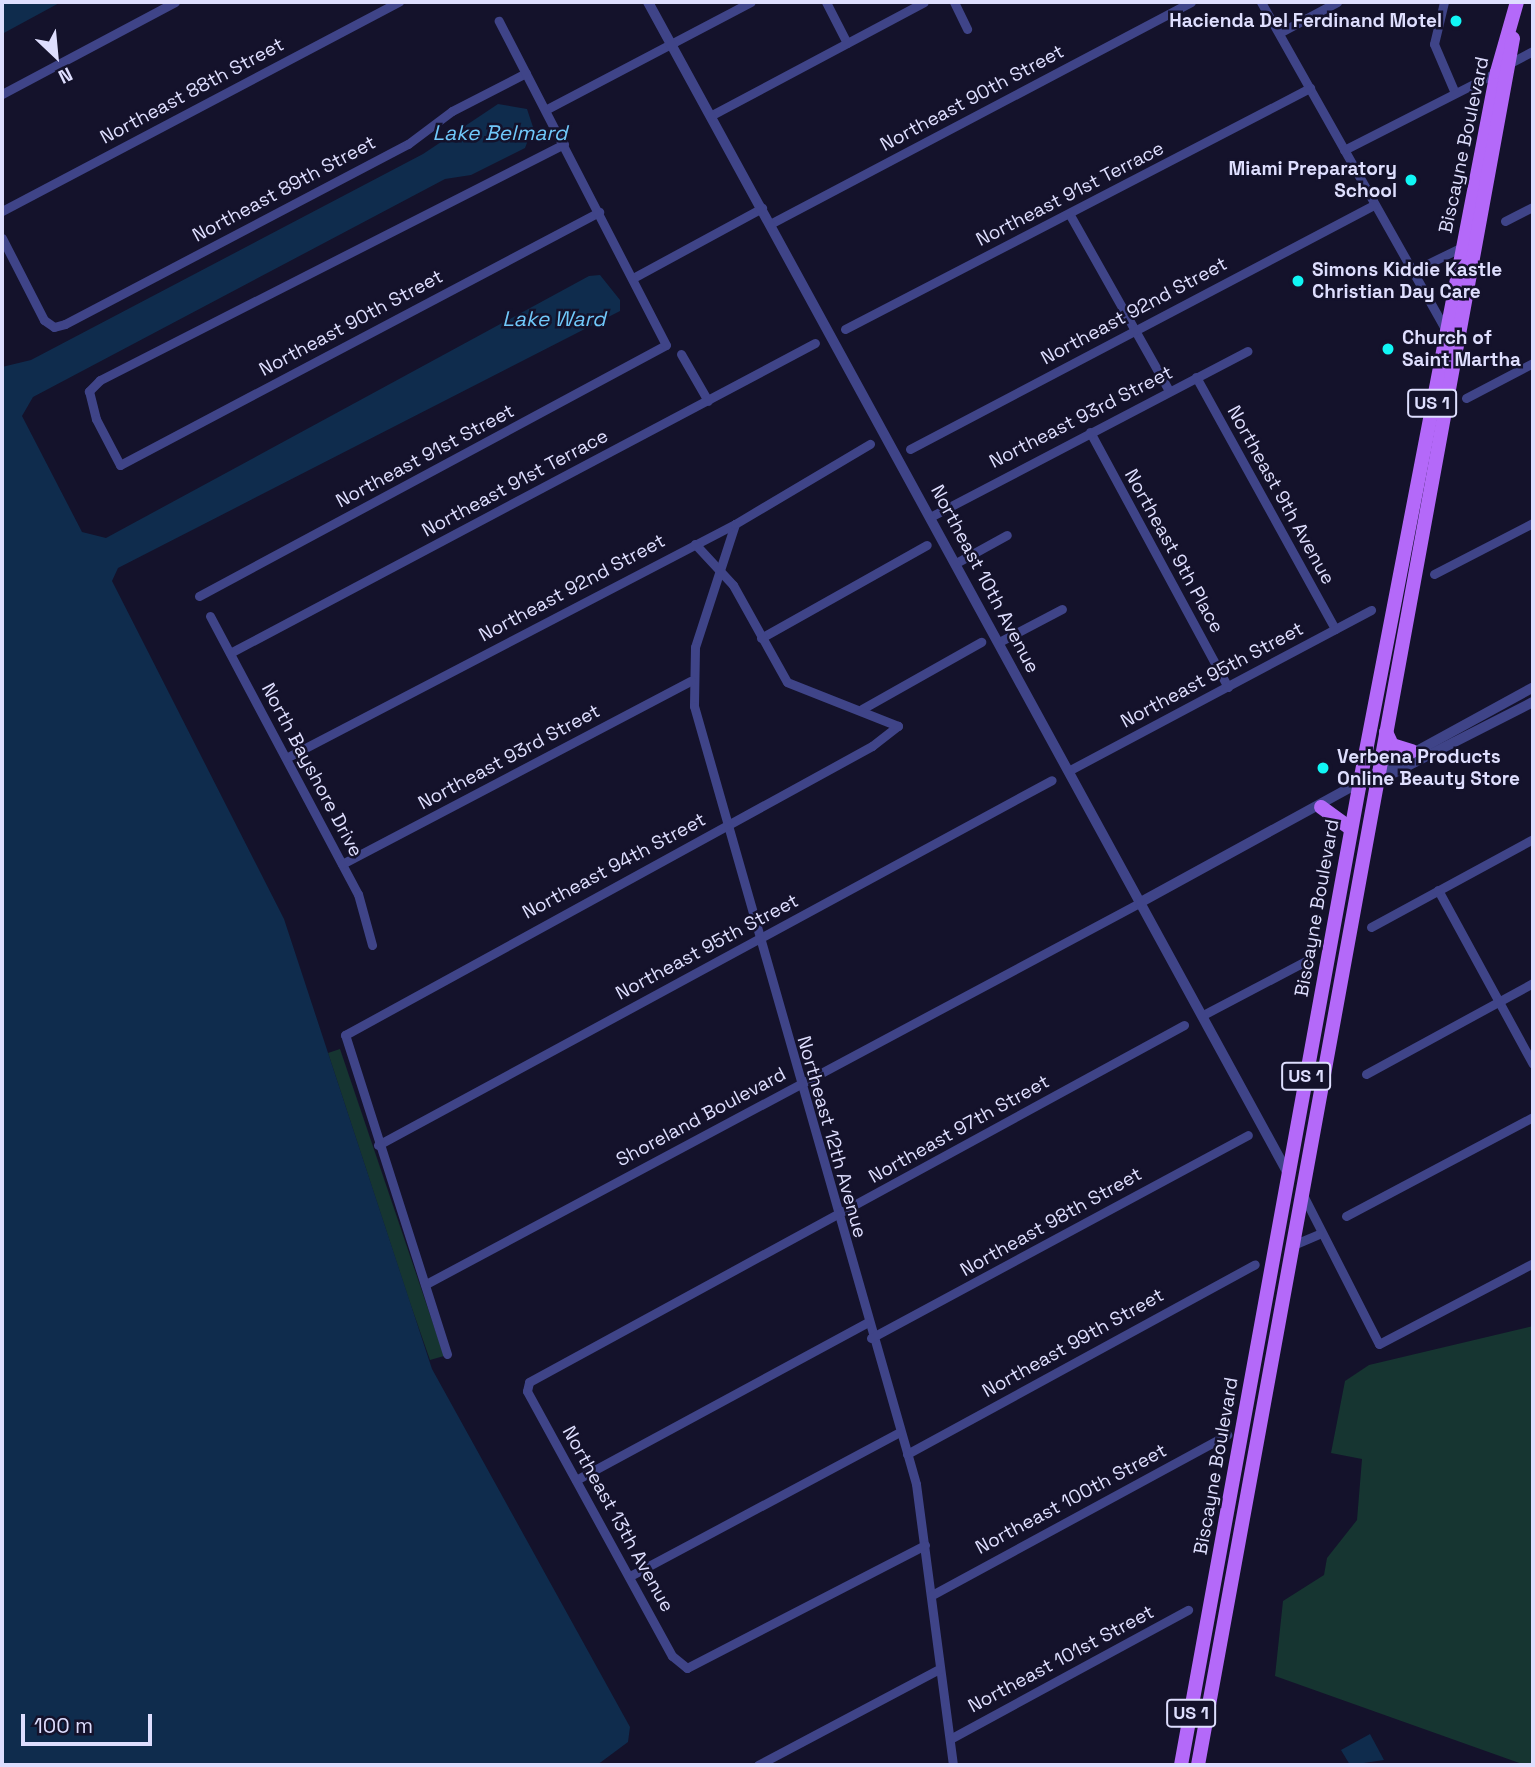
<!DOCTYPE html>
<html>
<head>
<meta charset="utf-8">
<style>
	body { margin:0 }
	#map { position:relative; width:1535px; height:1767px; overflow:hidden; background:#14122b; font-family:"Space Grotesk",sans-serif }
	div>[style] { position:absolute }
	[style*='--x'] { left:calc(var(--x)*1px); top:calc(var(--y)*1px); width:calc(var(--w)*1px); rotate:calc(var(--a)*1deg) }
	.green>* { inset:0; background:#163531 }
	.water>* { inset:0; background:#0f2c4d }
	.minor>* { height:9px; margin:-4.5px; padding:0 4.5px; transform-origin:4.5px; border-radius:4.5px; background:#3f4488 }
	.tertiary>* { height:10px; margin:-5px; padding:0 5px; transform-origin:5px; border-radius:5px; background:#3f4488 }
	.primary>* { height:14px; margin:-7px; padding:0 7px; transform-origin:7px; border-radius:7px; background:#b469f9 }
	.dots>* { width:19px; height:19px; translate:-50% -50%; box-sizing:border-box; border:4px solid #14122b; border-radius:50% }
	span { translate:-50% -50%; white-space:nowrap; text-align:center; line-height:1.15; -webkit-text-stroke:5px #14122b; paint-order:stroke }
	.shield-label span { padding:2px 5px; background:#14122b; border:2px solid; border-radius:5px; -webkit-text-stroke-width:0 }
	.shield-label { font-size:18px; color:#dedefe; font-weight:700 }
	.poi-label { font-size:19px; color:#dedefe; font-weight:700 }
	.right { translate:-100% -50%; text-align:right }
	.left { translate:0 -50%; text-align:left }
	.street-label { font-size:19px; color:#dedefe }
	.water-label { font-size:21px; color:#70c8fa; font-style:italic }
	.frame { position:absolute; inset:0; border:4px solid #dedefe; pointer-events:none }
	.north { position:absolute; left:21px; top:21px; width:70px; height:70px; -webkit-text-stroke:5px #14122b; paint-order:stroke; rotate:154deg; font-size:19px; font-weight:700; line-height:28px; text-align:center; color:#dedefe }
	.north::after { content:''; display:block; margin:auto; width:24px; height:32px; background:#dedefe; clip-path:polygon(50% 0,100% 100%,50% 72%,0 100%) }
	.scale { position:absolute; left:21px; top:1714px; width:131px; height:32px; box-sizing:border-box; border:4px solid #dedefe; border-top:0; padding-left:9px; font-size:21px; line-height:24px; white-space:nowrap; color:#dedefe; -webkit-text-stroke:5px #14122b; paint-order:stroke }
</style>
</head>
<body>
<div id="map">
	<div class="green">
		<div style="clip-path:polygon(340px 1049px,444px 1356px,430px 1360px,409px 1300px,328px 1053px)"></div>
		<div style="clip-path:polygon(1533px 1326px,1533px 1765px,1525px 1765px,1275px 1676px,1283px 1601px,1324px 1575px,1327px 1558px,1357px 1520px,1362px 1459px,1331px 1453px,1345px 1381px,1369px 1365px)"></div>
	</div>
	<div class="water">
		<div style="clip-path:polygon(2px 2px,61px 2px,2px 34px)"></div>
		<div style="clip-path:polygon(498px 104px,527px 109px,533px 127px,525px 148px,471px 175px,445px 179px,33px 397px,22px 416px,82px 532px,106px 538px,589px 276px,600px 275px,620px 300px,620px 311px,118px 568px,112px 581px,284px 919px,432px 1369px,630px 1727px,628px 1742px,597px 1765px,2px 1765px,2px 367px,31px 360px,423px 154px)"></div>
		<div style="clip-path:polygon(1370px 1734px,1384px 1760px,1350px 1765px,1341px 1750px)"></div>
	</div>
	<div class="minor">
		<div style="--x:826;--y:2;--w:46;--a:62.9"></div>
		<div style="--x:954;--y:2;--w:30;--a:64"></div>
		<div style="--x:1261;--y:2;--w:377;--a:60.6"></div>
		<div style="--x:1444;--y:2;--w:43;--a:103.4"></div>
		<div style="--x:1434;--y:44;--w:53;--a:66.8"></div>
		<div style="--x:1279;--y:33;--w:66;--a:-28.1"></div>
		<div style="--x:1512;--y:62;--w:24;--a:-28"></div>
		<div style="--x:2;--y:94;--w:196;--a:-28"></div>
		<div style="--x:547;--y:109;--w:230;--a:-27.7"></div>
		<div style="--x:710;--y:116;--w:242;--a:-28"></div>
		<div style="--x:564;--y:144;--w:521;--a:153.04"></div>
		<div style="--x:100;--y:380;--w:16;--a:135"></div>
		<div style="--x:89;--y:391;--w:29;--a:76"></div>
		<div style="--x:96;--y:419;--w:52;--a:62.4"></div>
		<div style="--x:120;--y:465;--w:542;--a:-27.84"></div>
		<div style="--x:1344;--y:150;--w:172;--a:-27"></div>
		<div style="--x:2;--y:211;--w:449;--a:-27.8"></div>
		<div style="--x:1070;--y:215;--w:202;--a:60.6"></div>
		<div style="--x:1505;--y:221;--w:31;--a:-27"></div>
		<div style="--x:770;--y:224;--w:476;--a:-27.8"></div>
		<div style="--x:2;--y:238;--w:92;--a:62.9"></div>
		<div style="--x:44;--y:320;--w:12;--a:35"></div>
		<div style="--x:54;--y:327;--w:11;--a:-15"></div>
		<div style="--x:65;--y:324;--w:387;--a:-27.7"></div>
		<div style="--x:408;--y:144;--w:55;--a:-36.9"></div>
		<div style="--x:452;--y:111;--w:83;--a:-27.2"></div>
		<div style="--x:1411;--y:272;--w:57;--a:-26.1"></div>
		<div style="--x:633;--y:278;--w:147;--a:-28.5"></div>
		<div style="--x:845;--y:329;--w:524;--a:-27.4"></div>
		<div style="--x:681;--y:354;--w:54;--a:60.1"></div>
		<div style="--x:1196;--y:377;--w:288;--a:61.1"></div>
		<div style="--x:1466;--y:398;--w:76;--a:-27.6"></div>
		<div style="--x:1090;--y:432;--w:290;--a:61.6"></div>
		<div style="--x:910;--y:449;--w:524;--a:-27.74"></div>
		<div style="--x:932;--y:516;--w:356;--a:-27.6"></div>
		<div style="--x:735;--y:524;--w:129;--a:108"></div>
		<div style="--x:695;--y:647;--w:59;--a:91"></div>
		<div style="--x:694;--y:706;--w:809;--a:74.07"></div>
		<div style="--x:916;--y:1484;--w:283;--a:82.5"></div>
		<div style="--x:956;--y:563;--w:58;--a:-28.8"></div>
		<div style="--x:1434;--y:574;--w:111;--a:-27.3"></div>
		<div style="--x:199;--y:596;--w:530;--a:-28.26"></div>
		<div style="--x:666;--y:345;--w:365;--a:-117.3"></div>
		<div style="--x:210;--y:616;--w:315;--a:62"></div>
		<div style="--x:358;--y:894;--w:53;--a:74.6"></div>
		<div style="--x:761;--y:638;--w:190;--a:-29.3"></div>
		<div style="--x:999;--y:642;--w:71;--a:-27.6"></div>
		<div style="--x:230;--y:653;--w:662;--a:-27.92"></div>
		<div style="--x:862;--y:709;--w:137;--a:-29.4"></div>
		<div style="--x:286;--y:758;--w:506;--a:-27.53"></div>
		<div style="--x:735;--y:524;--w:157;--a:-30.7"></div>
		<div style="--x:1070;--y:770;--w:341;--a:-28"></div>
		<div style="--x:342;--y:864;--w:394;--a:-27.7"></div>
		<div style="--x:1438;--y:890;--w:198;--a:61.4"></div>
		<div style="--x:1371;--y:927;--w:184;--a:-28.5"></div>
		<div style="--x:1203;--y:1015;--w:116;--a:-27.7"></div>
		<div style="--x:1366;--y:1074;--w:190;--a:-28.6"></div>
		<div style="--x:378;--y:1145;--w:766;--a:-28.44"></div>
		<div style="--x:1303;--y:1195;--w:167;--a:63"></div>
		<div style="--x:1379;--y:1344;--w:174;--a:-27.7"></div>
		<div style="--x:1346;--y:1216;--w:212;--a:-27.9"></div>
		<div style="--x:1293;--y:1245;--w:28;--a:-23"></div>
		<div style="--x:426;--y:1284;--w:811;--a:-28.11"></div>
		<div style="--x:871;--y:1338;--w:428;--a:-28.3"></div>
		<div style="--x:447;--y:1354;--w:335;--a:-107.7"></div>
		<div style="--x:345;--y:1035;--w:601;--a:-28.74"></div>
		<div style="--x:872;--y:746;--w:33;--a:-38"></div>
		<div style="--x:898;--y:726;--w:119;--a:-158.4"></div>
		<div style="--x:787;--y:682;--w:111;--a:-119.1"></div>
		<div style="--x:733;--y:585;--w:56;--a:-132.8"></div>
		<div style="--x:907;--y:1454;--w:396;--a:-28.6"></div>
		<div style="--x:576;--y:1480;--w:330;--a:-28.4"></div>
		<div style="--x:925;--y:1545;--w:268;--a:152.7"></div>
		<div style="--x:687;--y:1668;--w:19;--a:-141"></div>
		<div style="--x:672;--y:1656;--w:302;--a:-118.7"></div>
		<div style="--x:527;--y:1391;--w:9;--a:-77"></div>
		<div style="--x:529;--y:1382;--w:746;--a:-28.59"></div>
		<div style="--x:630;--y:1576;--w:306;--a:-28.1"></div>
		<div style="--x:932;--y:1595;--w:336;--a:-28.5"></div>
		<div style="--x:950;--y:1739;--w:271;--a:-28.5"></div>
		<div style="--x:758;--y:1765;--w:205;--a:-27.9"></div>
	</div>
	<div class="tertiary">
		<div style="--x:648;--y:2;--w:1337;--a:61.35"></div>
		<div style="--x:1372;--y:784;--w:181;--a:-27"></div>
		<div style="--x:1141;--y:902;--w:447;--a:-28.7"></div>
	</div>
	<div class="primary">
		<div style="--x:1386;--y:732;--w:14;--a:65"></div>
		<div style="--x:1392;--y:745;--w:21;--a:17"></div>
		<div style="--x:1321;--y:807;--w:37;--a:36"></div>
		<div style="--x:1181;--y:1765;--w:994;--a:-79.68"></div>
		<div style="--x:1359;--y:787;--w:728;--a:-79.08"></div>
		<div style="--x:1497;--y:72;--w:73;--a:-74.1"></div>
		<div style="--x:1198;--y:1765;--w:1755;--a:-79.66"></div>
	</div>
	<div class="dots">
		<div style="left:1456px;top:21px;background:#11f6f5"></div>
		<div style="left:1411px;top:180px;background:#11f6f5"></div>
		<div style="left:1298px;top:281px;background:#11f6f5"></div>
		<div style="left:1388px;top:349px;background:#11f6f5"></div>
		<div style="left:1323px;top:768px;background:#11f6f5"></div>
	</div>
	<div class="shield-label">
		<span style="left:1432px;top:403px">US 1</span>
		<span style="left:1306px;top:1076px">US 1</span>
		<span style="left:1191px;top:1713px">US 1</span>
	</div>
	<div class="poi-label">
		<span class="right" style="left:1442px;top:21px">Hacienda Del Ferdinand Motel</span>
		<span class="right" style="left:1397px;top:180px">Miami Preparatory<br>School</span>
		<span class="left" style="left:1312px;top:281px">Simons Kiddie Kastle<br>Christian Day Care</span>
		<span class="left" style="left:1402px;top:349px">Church of<br>Saint Martha</span>
		<span class="left" style="left:1337px;top:768px">Verbena Products<br>Online Beauty Store</span>
	</div>
	<div class="street-label">
		<span style="left:192px;top:91px;rotate:-28deg">Northeast 88th Street</span>
		<span style="left:972px;top:98px;rotate:-28deg">Northeast 90th Street</span>
		<span style="left:1464px;top:145px;rotate:-78deg">Biscayne Boulevard</span>
		<span style="left:284px;top:189px;rotate:-28deg">Northeast 89th Street</span>
		<span style="left:1070px;top:194px;rotate:-27deg">Northeast 91st Terrace</span>
		<span style="left:1134px;top:311px;rotate:-28deg">Northeast 92nd Street</span>
		<span style="left:351px;top:323px;rotate:-28deg">Northeast 90th Street</span>
		<span style="left:1081px;top:417px;rotate:-27deg">Northeast 93rd Street</span>
		<span style="left:425px;top:456px;rotate:-28deg">Northeast 91st Street</span>
		<span style="left:515px;top:483px;rotate:-28deg">Northeast 91st Terrace</span>
		<span style="left:1281px;top:495px;rotate:61deg">Northeast 9th Avenue</span>
		<span style="left:1174px;top:551px;rotate:61deg">Northeast 9th Place</span>
		<span style="left:985px;top:579px;rotate:62deg">Northeast 10th Avenue</span>
		<span style="left:572px;top:588px;rotate:-28deg">Northeast 92nd Street</span>
		<span style="left:1212px;top:675px;rotate:-28deg">Northeast 95th Street</span>
		<span style="left:509px;top:757px;rotate:-28deg">Northeast 93rd Street</span>
		<span style="left:312px;top:770px;rotate:62deg">North Bayshore Drive</span>
		<span style="left:614px;top:866px;rotate:-28deg">Northeast 94th Street</span>
		<span style="left:1317px;top:908px;rotate:-80deg">Biscayne Boulevard</span>
		<span style="left:707px;top:947px;rotate:-28deg">Northeast 95th Street</span>
		<span style="left:701px;top:1117px;rotate:-28deg">Shoreland Boulevard</span>
		<span style="left:959px;top:1129px;rotate:-29deg">Northeast 97th Street</span>
		<span style="left:832px;top:1137px;rotate:74deg">Northeast 12th Avenue</span>
		<span style="left:1051px;top:1222px;rotate:-29deg">Northeast 98th Street</span>
		<span style="left:1073px;top:1343px;rotate:-29deg">Northeast 99th Street</span>
		<span style="left:1216px;top:1466px;rotate:-80deg">Biscayne Boulevard</span>
		<span style="left:1071px;top:1499px;rotate:-28deg">Northeast 100th Street</span>
		<span style="left:618px;top:1519px;rotate:61deg">Northeast 13th Avenue</span>
		<span style="left:1061px;top:1659px;rotate:-28deg">Northeast 101st Street</span>
	</div>
	<div class="water-label">
		<span style="left:500px;top:133px">Lake Belmard</span>
		<span style="left:554px;top:319px">Lake Ward</span>
	</div>
	<div class="frame"></div>
	<div class="north">N</div>
	<div class="scale">100 m</div>
</div>
</body>
</html>
